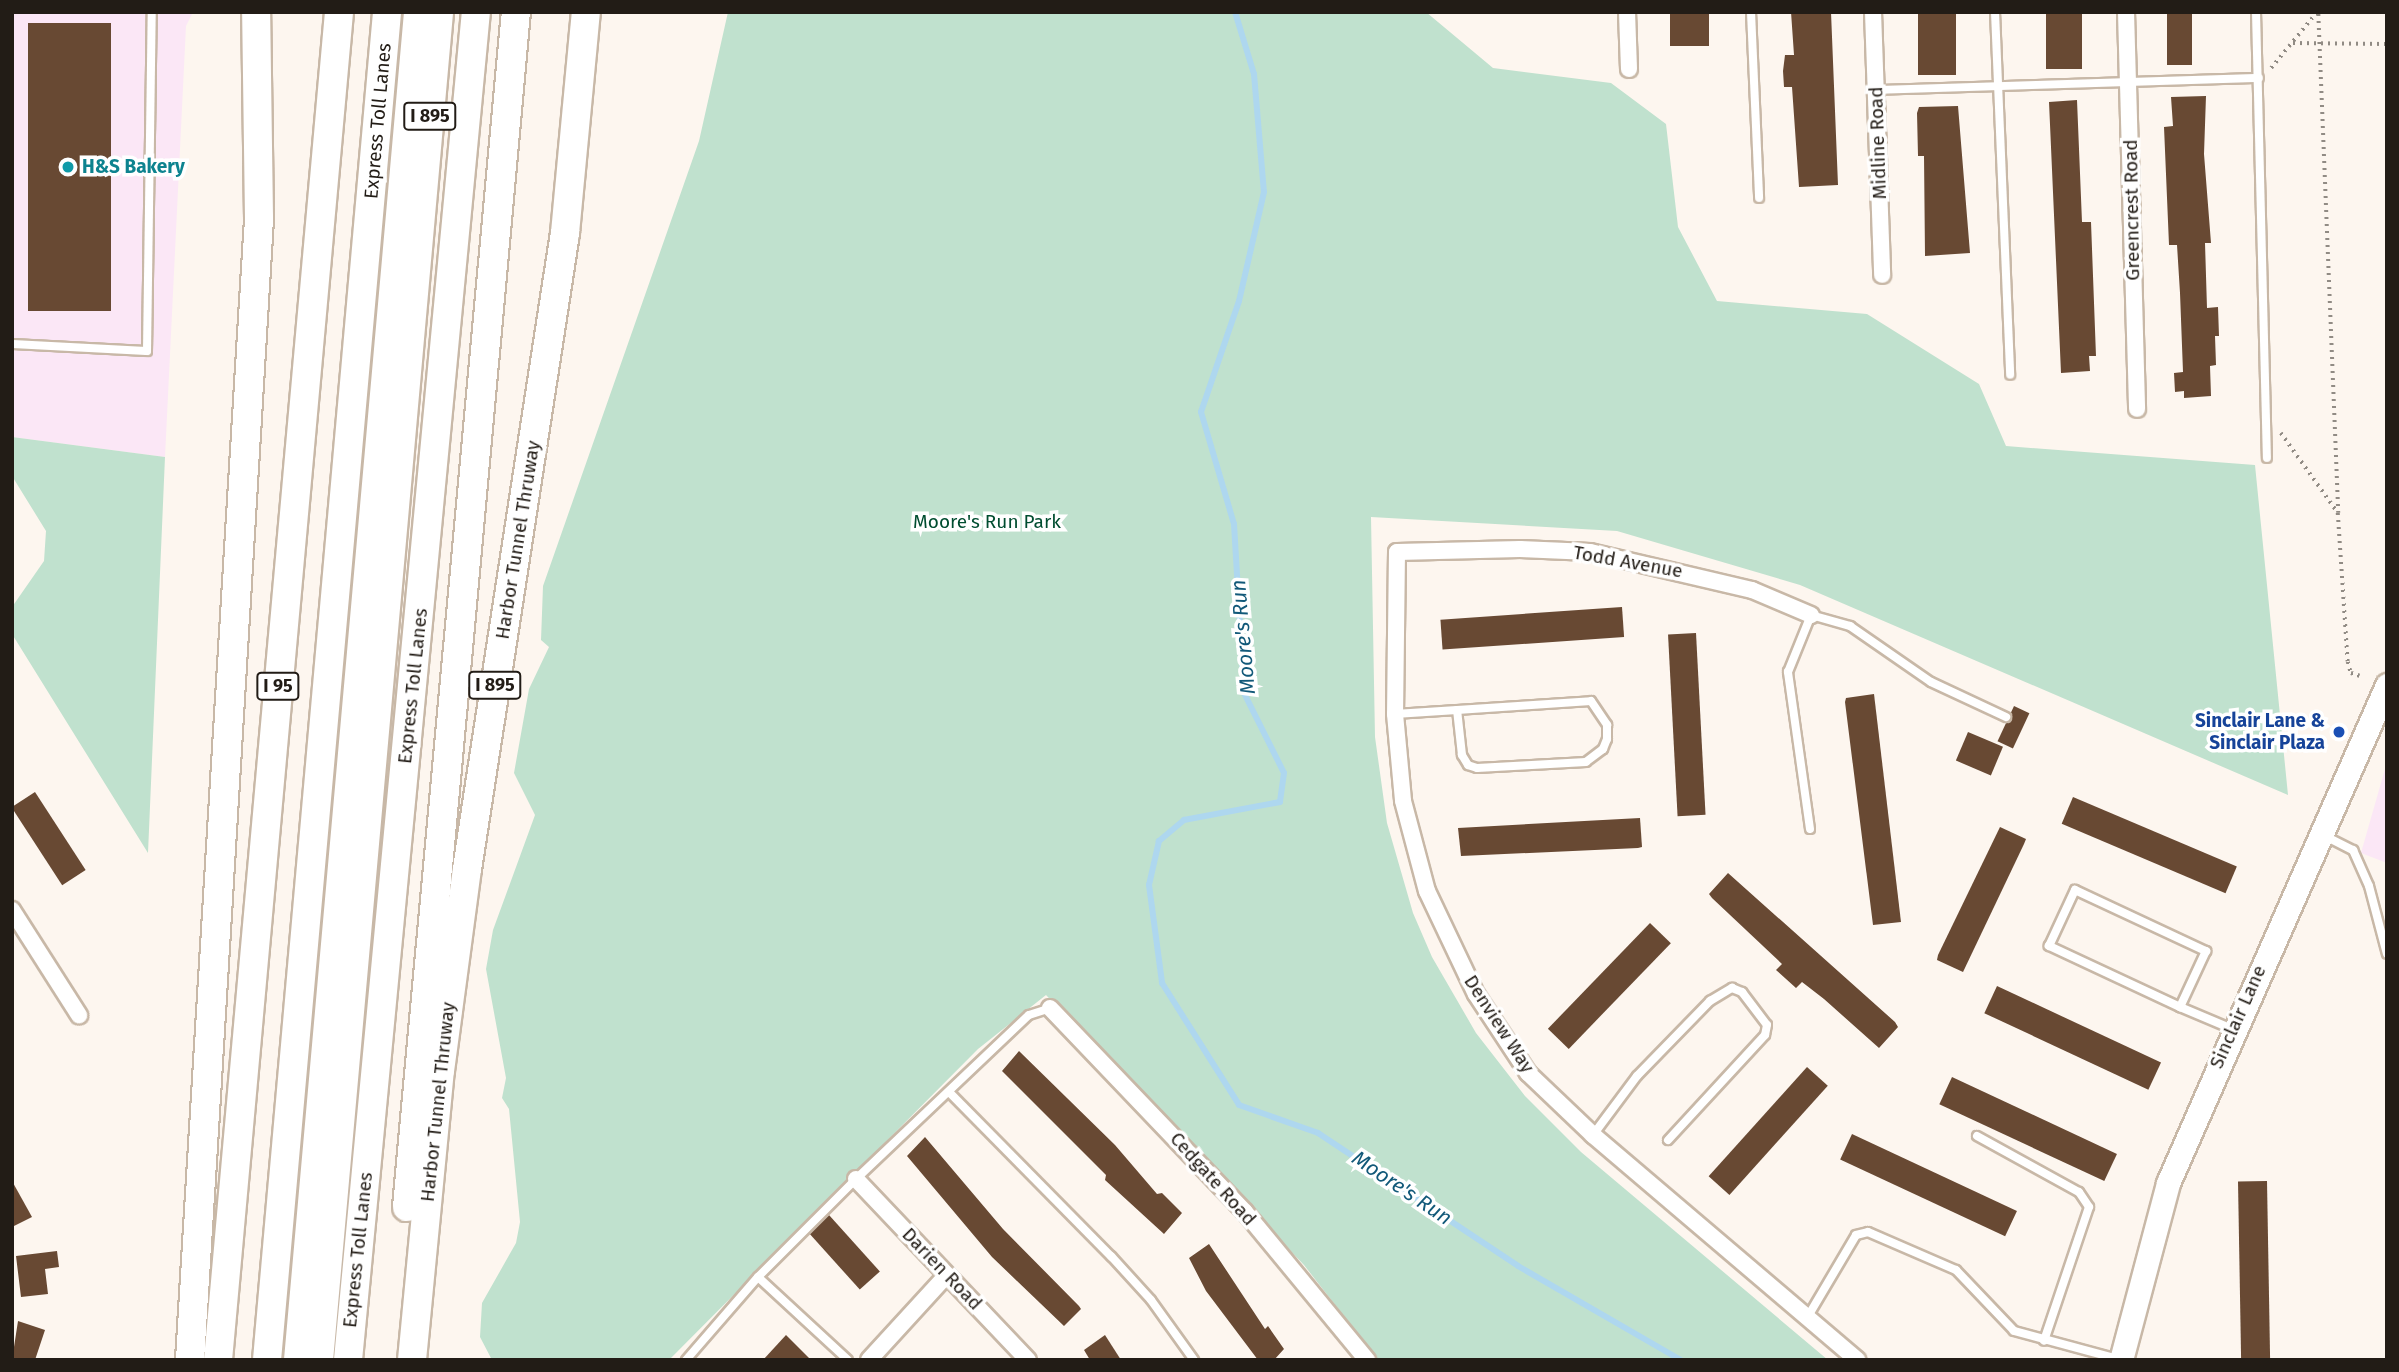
<!DOCTYPE html>
<html>
<head>
<meta charset="utf-8">
<style>
	body { margin:0 }
	#map { position:relative; width:2399px; height:1372px; overflow:hidden; background:#fdf6ef; font-family:"Fira Sans",sans-serif }
	div>[style] { position:absolute }
	[style*='--x'] { left:calc(var(--x)*1px); top:calc(var(--y)*1px); width:calc(var(--w)*1px); rotate:calc(var(--a)*1deg) }
	.commercial>* { inset:0; background:#fbe7f6 }
	.green>* { inset:0; background:#c0e1ce }
	.stream>* { height:6px; margin:-3px; padding:0 3px; transform-origin:3px; border-radius:3px; background:#aed7ef }
	.building>* { inset:0; background:#684933; transform-origin:0 0 }
	.path>* { height:3.5px; margin-top:-1.75px; transform-origin:0; background:repeating-linear-gradient(90deg,#918b84 0 2px,transparent 0 7px) }
	.roads { filter:drop-shadow(2px 0 #c8b8a7) drop-shadow(-2px 0 #c8b8a7) drop-shadow(0 2px #c8b8a7) drop-shadow(0 -2px #c8b8a7) }
	.lane>* { height:8px; margin:-4px; padding:0 4px; transform-origin:4px; border-radius:4px; background:#fff }
	.street>* { height:16px; margin:-8px; padding:0 8px; transform-origin:8px; border-radius:8px; background:#fff }
	.secondary>* { height:23px; margin:-11.5px; padding:0 11.5px; transform-origin:11.5px; border-radius:11.5px; background:#fff }
	.highway>* { height:28px; margin:-14px; padding:0 14px; transform-origin:14px; border-radius:14px; background:#fff }
	.dots>* { width:19px; height:19px; translate:-50% -50%; box-sizing:border-box; border:4px solid #fff; border-radius:50% }
	span { translate:-50% -50%; white-space:nowrap; text-align:center; line-height:1.15; -webkit-text-stroke:7px #fff; paint-order:stroke }
	.shield-label span { padding:2px 5px; background:#fff; border:2px solid; border-radius:5px; -webkit-text-stroke-width:0 }
	.shield-label { font-size:18px; color:#221c16; font-weight:700 }
	.street-label { font-size:19px; color:#221c16 }
	.culture-label { font-size:19px; color:#0d838f; font-weight:700 }
	.left { translate:0 -50%; text-align:left }
	.park-label { font-size:19px; color:#004d30 }
	.transit-label { font-size:19px; color:#164399; font-weight:700 }
	.right { translate:-100% -50%; text-align:right }
	.water-label { font-size:21px; color:#125979; font-style:italic }
	.frame { position:absolute; inset:0; border:14px solid #221c16; pointer-events:none }
</style>
</head>
<body>
<div id="map">
	<div class="commercial">
		<div style="clip-path:polygon(12px 12px,193px 12px,186px 26px,165px 457px,12px 437px)"></div>
		<div style="clip-path:polygon(2387px 762px,2387px 863px,2361px 853px)"></div>
	</div>
	<div class="green">
		<div style="clip-path:polygon(728px 12px,1426px 12px,1493px 68px,1611px 83px,1666px 124px,1678px 227px,1717px 301px,1867px 314px,1979px 384px,2006px 446px,2255px 465px,2288px 795px,1800px 585px,1617px 531px,1371px 517px,1375px 737px,1387px 823px,1413px 913px,1432px 957px,1476px 1033px,1525px 1096px,1581px 1152px,1828px 1360px,1378px 1360px,1304px 1265px,1046px 995px,978px 1049px,669px 1360px,492px 1360px,480px 1337px,482px 1303px,516px 1243px,520px 1222px,509px 1109px,502px 1098px,506px 1078px,486px 969px,493px 930px,535px 815px,514px 773px,529px 689px,549px 647px,541px 640px,543px 586px,699px 141px)"></div>
		<div style="clip-path:polygon(12px 437px,165px 457px,148px 853px,12px 634px,12px 607px,44px 561px,46px 531px,12px 476px)"></div>
	</div>
	<div class="stream">
		<div style="--x:1235;--y:12;--w:65;--a:73"></div>
		<div style="--x:1254;--y:74;--w:118;--a:85.2"></div>
		<div style="--x:1264;--y:192;--w:112;--a:102.9"></div>
		<div style="--x:1239;--y:301;--w:117;--a:108.9"></div>
		<div style="--x:1201;--y:412;--w:117;--a:73.6"></div>
		<div style="--x:1234;--y:524;--w:169;--a:86.6"></div>
		<div style="--x:1244;--y:693;--w:89;--a:63.4"></div>
		<div style="--x:1284;--y:773;--w:29;--a:98"></div>
		<div style="--x:1280;--y:802;--w:98;--a:169.4"></div>
		<div style="--x:1184;--y:820;--w:33;--a:140"></div>
		<div style="--x:1159;--y:841;--w:45;--a:102.8"></div>
		<div style="--x:1149;--y:885;--w:99;--a:82.4"></div>
		<div style="--x:1162;--y:983;--w:144;--a:57.7"></div>
		<div style="--x:1239;--y:1105;--w:84;--a:19.5"></div>
		<div style="--x:1318;--y:1133;--w:240;--a:33.6"></div>
		<div style="--x:1518;--y:1266;--w:188;--a:30"></div>
	</div>
	<div class="building">
		<div style="left:1670px;top:12px;width:39px;height:34px"></div>
		<div style="clip-path:polygon(1791px 12px,1831px 12px,1838px 185px,1799px 187px,1792px 87px,1784px 87px,1783px 71px,1785px 55px,1794px 55px)"></div>
		<div style="left:1918px;top:12px;width:38px;height:63px"></div>
		<div style="left:2046px;top:12px;width:36px;height:57px"></div>
		<div style="left:2167px;top:12px;width:25px;height:53px"></div>
		<div style="left:28px;top:23px;width:83px;height:288px"></div>
		<div style="clip-path:polygon(2206px 96px,2204px 154px,2211px 243px,2205px 243px,2207px 308px,2218px 307px,2219px 336px,2215px 336px,2216px 365px,2210px 366px,2211px 396px,2184px 398px,2184px 391px,2175px 392px,2174px 373px,2183px 372px,2180px 293px,2177px 245px,2169px 245px,2164px 127px,2173px 126px,2171px 97px)"></div>
		<div style="clip-path:polygon(2077px 100px,2082px 222px,2091px 222px,2096px 356px,2089px 356px,2090px 371px,2061px 373px,2049px 102px)"></div>
		<div style="clip-path:polygon(1958px 106px,1970px 253px,1925px 256px,1924px 156px,1918px 156px,1917px 113px,1919px 107px)"></div>
		<div style="left:1622px;top:607px;width:30px;height:182px;rotate:86deg"></div>
		<div style="left:1696px;top:633px;width:182px;height:28px;rotate:87deg"></div>
		<div style="clip-path:polygon(1874px 694px,1901px 922px,1873px 925px,1845px 702px,1846px 698px)"></div>
		<div style="left:2014px;top:706px;width:17px;height:39px;rotate:25deg"></div>
		<div style="left:1968px;top:732px;width:38px;height:31px;rotate:23deg"></div>
		<div style="left:35px;top:792px;width:93px;height:28px;rotate:57deg"></div>
		<div style="left:2073px;top:797px;width:178px;height:29px;rotate:23deg"></div>
		<div style="clip-path:polygon(1640px 818px,1642px 847px,1638px 848px,1461px 856px,1458px 828px)"></div>
		<div style="clip-path:polygon(2000px 827px,2026px 839px,2024px 844px,1963px 972px,1937px 960px,1938px 955px)"></div>
		<div style="clip-path:polygon(1728px 873px,1895px 1022px,1898px 1027px,1879px 1048px,1824px 999px,1802px 982px,1796px 988px,1776px 970px,1782px 964px,1712px 898px,1709px 894px)"></div>
		<div style="left:1650px;top:923px;width:29px;height:147px;rotate:44deg"></div>
		<div style="left:1997px;top:986px;width:181px;height:30px;rotate:25deg"></div>
		<div style="clip-path:polygon(1019px 1051px,1115px 1145px,1157px 1194px,1162px 1193px,1182px 1213px,1164px 1234px,1105px 1180px,1106px 1175px,1002px 1071px)"></div>
		<div style="left:1807px;top:1067px;width:28px;height:147px;rotate:42deg"></div>
		<div style="left:1952px;top:1077px;width:182px;height:30px;rotate:25deg"></div>
		<div style="left:1852px;top:1134px;width:182px;height:28px;rotate:25deg"></div>
		<div style="clip-path:polygon(925px 1137px,1003px 1229px,1079px 1306px,1081px 1309px,1064px 1326px,992px 1257px,907px 1156px)"></div>
		<div style="clip-path:polygon(12px 1181px,32px 1217px,12px 1227px)"></div>
		<div style="left:2267px;top:1181px;width:179px;height:29px;rotate:89deg"></div>
		<div style="left:829px;top:1215px;width:76px;height:27px;rotate:48deg"></div>
		<div style="clip-path:polygon(1209px 1244px,1265px 1329px,1268px 1326px,1284px 1349px,1274px 1360px,1258px 1360px,1206px 1291px,1189px 1258px)"></div>
		<div style="clip-path:polygon(57px 1251px,59px 1267px,45px 1269px,48px 1294px,21px 1297px,16px 1256px)"></div>
		<div style="clip-path:polygon(18px 1321px,45px 1330px,35px 1360px,12px 1360px)"></div>
		<div style="clip-path:polygon(786px 1335px,811px 1360px,763px 1360px)"></div>
		<div style="clip-path:polygon(1105px 1335px,1121px 1360px,1090px 1360px,1084px 1350px)"></div>
	</div>
	<div class="path">
		<div style="--x:2293;--y:43;--w:94;--a:0.6"></div>
		<div style="--x:2271;--y:68;--w:72;--a:-50.6"></div>
		<div style="--x:2281;--y:433;--w:98;--a:54.5"></div>
		<div style="--x:2338;--y:513;--w:501;--a:-92.29"></div>
		<div style="--x:2338;--y:513;--w:149;--a:86.2"></div>
		<div style="--x:2348;--y:662;--w:11;--a:75"></div>
		<div style="--x:2351;--y:673;--w:9;--a:18"></div>
	</div>
	<div class="roads">
		<div class="lane">
			<div style="--x:1751;--y:12;--w:186;--a:87.5"></div>
			<div style="--x:1995;--y:12;--w:363;--a:87.6"></div>
			<div style="--x:2256;--y:12;--w:446;--a:88.6"></div>
			<div style="--x:1876;--y:90;--w:383;--a:-1.8"></div>
			<div style="--x:12;--y:344;--w:135;--a:3"></div>
			<div style="--x:147;--y:351;--w:339;--a:-89.2"></div>
			<div style="--x:1395;--y:714;--w:62;--a:-3.7"></div>
			<div style="--x:1457;--y:710;--w:134;--a:-3.8"></div>
			<div style="--x:1591;--y:701;--w:29;--a:56"></div>
			<div style="--x:1607;--y:725;--w:14;--a:90"></div>
			<div style="--x:1607;--y:739;--w:11;--a:112"></div>
			<div style="--x:1603;--y:749;--w:21;--a:143"></div>
			<div style="--x:1586;--y:762;--w:109;--a:176.8"></div>
			<div style="--x:1477;--y:768;--w:9;--a:-162"></div>
			<div style="--x:1468;--y:765;--w:12;--a:-121"></div>
			<div style="--x:1462;--y:755;--w:45;--a:-96.3"></div>
			<div style="--x:1810;--y:829;--w:159;--a:-98"></div>
			<div style="--x:1788;--y:672;--w:61;--a:-68"></div>
			<div style="--x:1811;--y:615;--w:41;--a:15.8"></div>
			<div style="--x:1850;--y:626;--w:98;--a:34.7"></div>
			<div style="--x:1931;--y:682;--w:83;--a:25"></div>
			<div style="--x:2323;--y:835;--w:34;--a:27"></div>
			<div style="--x:2353;--y:850;--w:39;--a:66"></div>
			<div style="--x:2369;--y:886;--w:70;--a:75.2"></div>
			<div style="--x:2075;--y:890;--w:145;--a:25"></div>
			<div style="--x:2206;--y:951;--w:62;--a:114.9"></div>
			<div style="--x:2180;--y:1007;--w:145;--a:-155"></div>
			<div style="--x:2049;--y:946;--w:62;--a:-65.1"></div>
			<div style="--x:2180;--y:1007;--w:56;--a:22.9"></div>
			<div style="--x:949;--y:1092;--w:231;--a:45.4"></div>
			<div style="--x:1111;--y:1256;--w:59;--a:47.7"></div>
			<div style="--x:1151;--y:1300;--w:74;--a:54.4"></div>
			<div style="--x:1593;--y:1135;--w:74;--a:-53.3"></div>
			<div style="--x:1637;--y:1076;--w:105;--a:-45.8"></div>
			<div style="--x:1710;--y:1001;--w:26;--a:-31"></div>
			<div style="--x:1732;--y:988;--w:11;--a:22"></div>
			<div style="--x:1742;--y:992;--w:41;--a:52.9"></div>
			<div style="--x:1767;--y:1025;--w:10;--a:101"></div>
			<div style="--x:1765;--y:1035;--w:143;--a:132.7"></div>
			<div style="--x:1977;--y:1136;--w:116;--a:28.8"></div>
			<div style="--x:2079;--y:1192;--w:18;--a:56"></div>
			<div style="--x:2089;--y:1207;--w:141;--a:108.6"></div>
			<div style="--x:758;--y:1277;--w:122;--a:42.7"></div>
			<div style="--x:1807;--y:1318;--w:96;--a:-59.4"></div>
			<div style="--x:1856;--y:1235;--w:12;--a:-14"></div>
			<div style="--x:1868;--y:1232;--w:96;--a:23.4"></div>
			<div style="--x:1956;--y:1270;--w:84;--a:46.4"></div>
			<div style="--x:2014;--y:1331;--w:108;--a:15.1"></div>
			<div style="--x:686;--y:1360;--w:110;--a:-49.1"></div>
			<div style="--x:758;--y:1277;--w:139;--a:-45"></div>
			<div style="--x:856;--y:1179;--w:238;--a:-43.5"></div>
			<div style="--x:1029;--y:1015;--w:22;--a:-18"></div>
		</div>
		<div class="street">
			<div style="--x:1627;--y:12;--w:57;--a:88"></div>
			<div style="--x:1873;--y:12;--w:263;--a:88"></div>
			<div style="--x:2126;--y:12;--w:397;--a:88.4"></div>
			<div style="--x:1811;--y:615;--w:64;--a:-157"></div>
			<div style="--x:1752;--y:590;--w:166;--a:-166.8"></div>
			<div style="--x:1590;--y:552;--w:70;--a:-177.5"></div>
			<div style="--x:1520;--y:549;--w:123;--a:178.6"></div>
			<div style="--x:1397;--y:552;--w:162;--a:90.7"></div>
			<div style="--x:1395;--y:714;--w:87;--a:84.7"></div>
			<div style="--x:1403;--y:801;--w:93;--a:75.1"></div>
			<div style="--x:1427;--y:891;--w:114;--a:64.6"></div>
			<div style="--x:1476;--y:994;--w:95;--a:56.6"></div>
			<div style="--x:1528;--y:1073;--w:90;--a:43.6"></div>
			<div style="--x:1593;--y:1135;--w:347;--a:40.4"></div>
			<div style="--x:12;--y:910;--w:125;--a:57.5"></div>
			<div style="--x:1050;--y:1008;--w:282;--a:46.3"></div>
			<div style="--x:1245;--y:1212;--w:192;--a:50.5"></div>
			<div style="--x:856;--y:1179;--w:250;--a:46.5"></div>
			<div style="--x:869;--y:1360;--w:115;--a:-47.5"></div>
		</div>
		<div class="secondary">
			<div style="--x:2121;--y:1360;--w:183;--a:-75.1"></div>
			<div style="--x:2168;--y:1183;--w:544;--a:-66.26"></div>
		</div>
		<div class="highway">
			<div style="--x:407;--y:1207;--w:1200;--a:-84.79"></div>
			<div style="--x:190;--y:1360;--w:1144;--a:-86.54"></div>
			<div style="--x:259;--y:218;--w:206;--a:-90.8"></div>
			<div style="--x:218;--y:1360;--w:1353;--a:-84.87"></div>
			<div style="--x:267;--y:1360;--w:1353;--a:-84.91"></div>
			<div style="--x:298;--y:1360;--w:1353;--a:-84.91"></div>
			<div style="--x:319;--y:1360;--w:1353;--a:-84.91"></div>
			<div style="--x:348;--y:1360;--w:1354;--a:-84.58"></div>
			<div style="--x:412;--y:1360;--w:290;--a:-84.5"></div>
			<div style="--x:440;--y:1071;--w:204;--a:-82.4"></div>
			<div style="--x:467;--y:869;--w:644;--a:-81.24"></div>
			<div style="--x:565;--y:233;--w:222;--a:-84.6"></div>
		</div>
	</div>
	<div class="dots">
		<div style="left:68px;top:167px;background:#0f9aa8"></div>
		<div style="left:2339px;top:732px;background:#1a4fb4"></div>
	</div>
	<div class="shield-label">
		<span style="left:430px;top:116px">I 895</span>
		<span style="left:495px;top:685px">I 895</span>
		<span style="left:278px;top:686px">I 95</span>
	</div>
	<div class="street-label">
		<span style="left:378px;top:121px;rotate:-85deg">Express Toll Lanes</span>
		<span style="left:1878px;top:143px;rotate:-92deg">Midline Road</span>
		<span style="left:2132px;top:210px;rotate:-91deg">Greencrest Road</span>
		<span style="left:518px;top:540px;rotate:-81deg">Harbor Tunnel Thruway</span>
		<span style="left:1628px;top:562px;rotate:10deg">Todd Avenue</span>
		<span style="left:413px;top:686px;rotate:-84deg">Express Toll Lanes</span>
		<span style="left:2238px;top:1017px;rotate:-66deg">Sinclair Lane</span>
		<span style="left:1499px;top:1024px;rotate:57deg">Denview Way</span>
		<span style="left:438px;top:1102px;rotate:-84deg">Harbor Tunnel Thruway</span>
		<span style="left:1213px;top:1179px;rotate:48deg">Cedgate Road</span>
		<span style="left:358px;top:1250px;rotate:-84deg">Express Toll Lanes</span>
		<span style="left:942px;top:1269px;rotate:46deg">Darien Road</span>
	</div>
	<div class="culture-label">
		<span class="left" style="left:82px;top:167px">H&amp;S Bakery</span>
	</div>
	<div class="park-label">
		<span style="left:987px;top:522px">Moore's Run Park</span>
	</div>
	<div class="transit-label">
		<span class="right" style="left:2325px;top:732px">Sinclair Lane &amp;<br>Sinclair Plaza</span>
	</div>
	<div class="water-label">
		<span style="left:1243px;top:637px;rotate:-95deg">Moore's Run</span>
		<span style="left:1402px;top:1188px;rotate:34deg">Moore's Run</span>
	</div>
	<div class="frame"></div>
</div>
</body>
</html>
